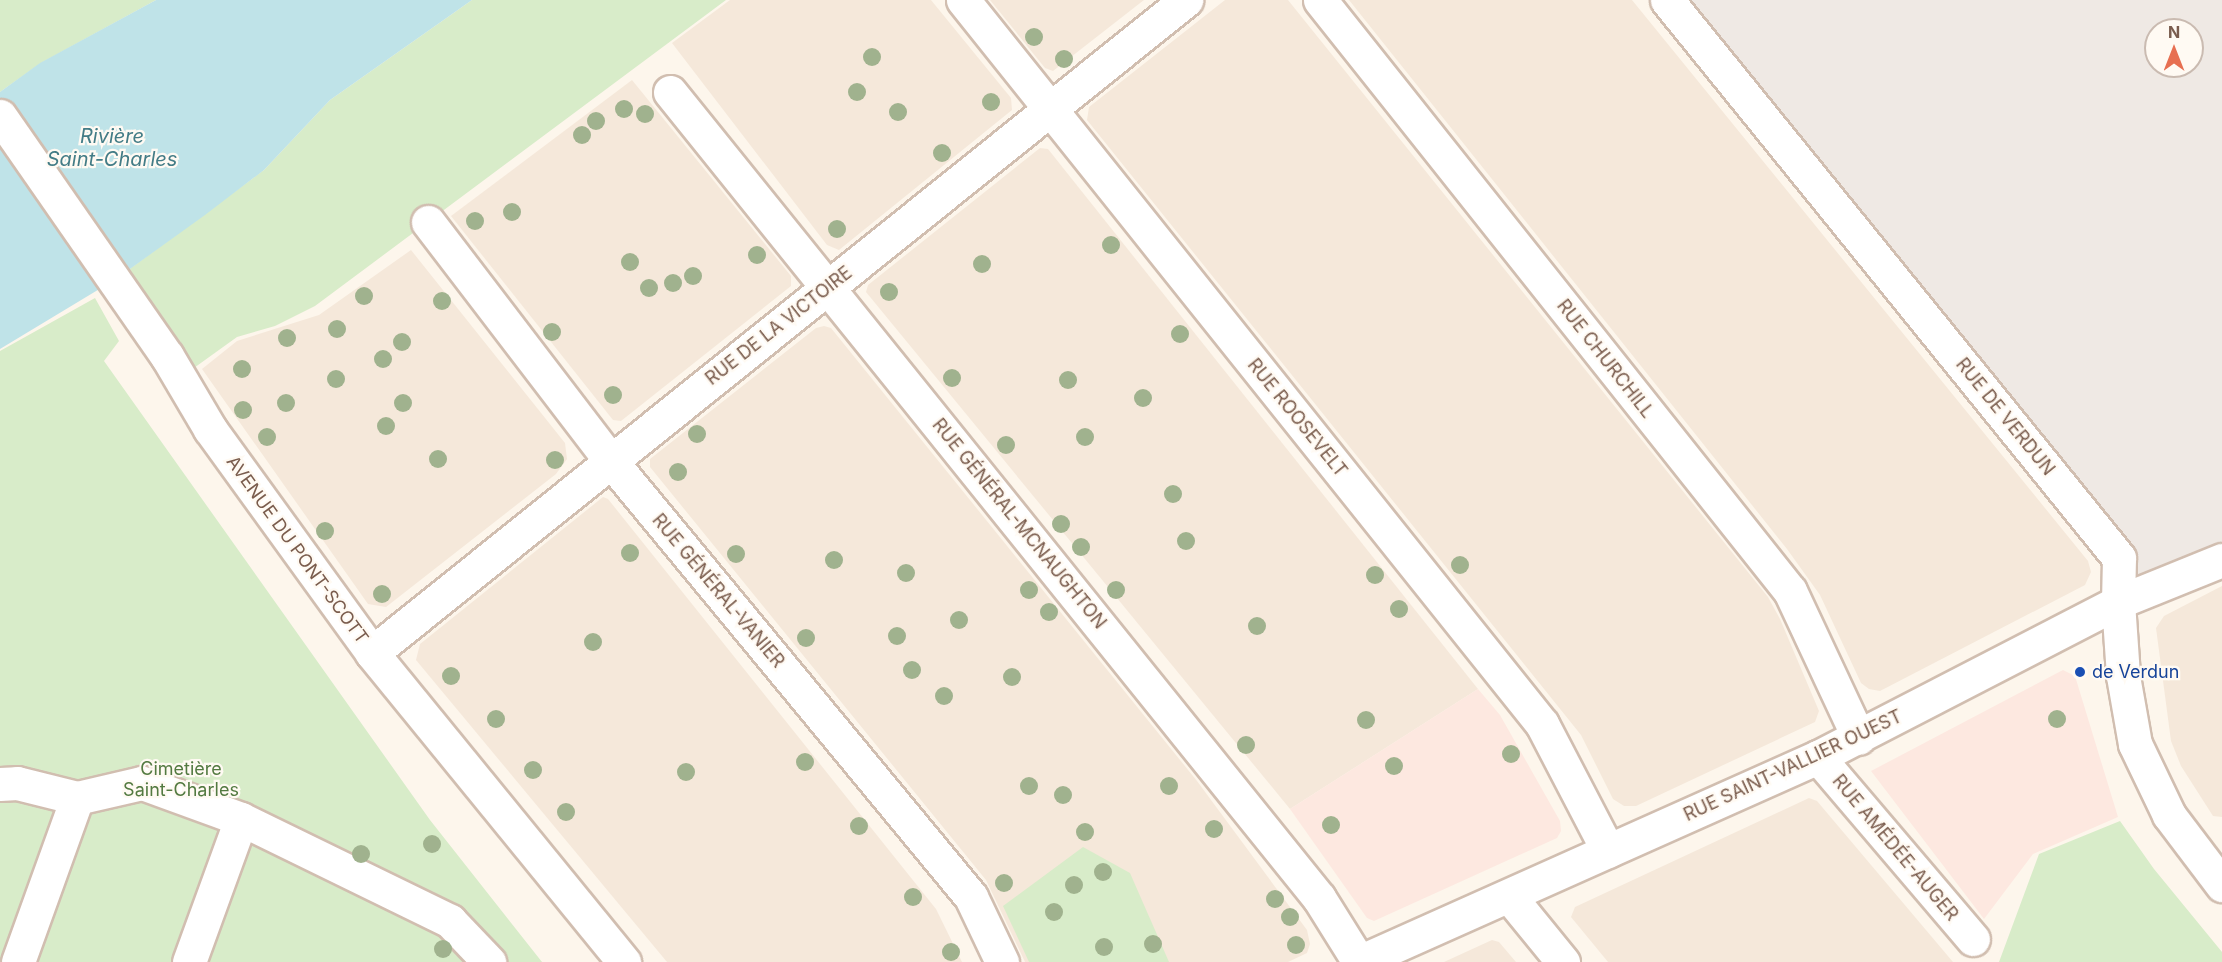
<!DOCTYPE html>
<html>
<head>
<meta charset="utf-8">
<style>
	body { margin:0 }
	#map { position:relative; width:2222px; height:962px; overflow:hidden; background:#fdf6ec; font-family:Inter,sans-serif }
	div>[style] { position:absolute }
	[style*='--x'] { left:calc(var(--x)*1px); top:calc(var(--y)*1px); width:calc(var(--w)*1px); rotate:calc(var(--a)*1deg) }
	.residential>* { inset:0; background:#f5e8da }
	.commercial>* { inset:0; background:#fde8e0 }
	.industrial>* { inset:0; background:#efe9e4 }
	.green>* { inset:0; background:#d8ecc9 }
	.water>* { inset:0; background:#bfe3e8 }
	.roads { filter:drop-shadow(2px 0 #d1beb0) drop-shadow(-2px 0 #d1beb0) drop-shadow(0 2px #d1beb0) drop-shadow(0 -2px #d1beb0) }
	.minor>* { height:33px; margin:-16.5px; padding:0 16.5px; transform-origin:16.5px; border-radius:16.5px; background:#fff }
	.trees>* { width:18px; height:18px; margin:-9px; border-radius:50%; background:#a0b28e }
	.dots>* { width:16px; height:16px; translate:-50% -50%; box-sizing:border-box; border:3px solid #fffaf3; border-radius:50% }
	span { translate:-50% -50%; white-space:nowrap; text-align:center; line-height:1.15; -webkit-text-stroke:4.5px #fffaf3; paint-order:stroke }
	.street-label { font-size:18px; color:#7a5c4d }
	.transit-label { font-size:18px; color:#164399 }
	.left { translate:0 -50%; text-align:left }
	.park-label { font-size:18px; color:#537a41 }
	.water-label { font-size:20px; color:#437c86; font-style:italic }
	.north { position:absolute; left:2144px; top:18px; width:60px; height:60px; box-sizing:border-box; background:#fffaf3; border:2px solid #cabbb1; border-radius:50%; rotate:0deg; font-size:16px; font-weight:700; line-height:24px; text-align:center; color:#7a5c4d }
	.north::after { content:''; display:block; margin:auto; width:21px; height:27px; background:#e76f51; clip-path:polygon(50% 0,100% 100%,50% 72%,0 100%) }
</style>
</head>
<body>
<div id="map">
	<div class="residential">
		<div style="clip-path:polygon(730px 0,931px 0,1011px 98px,1012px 110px,839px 250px,827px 245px,672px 43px)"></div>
		<div style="clip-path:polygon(990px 0,1144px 0,1053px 71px,1045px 68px)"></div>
		<div style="clip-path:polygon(1225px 0,1288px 0,1768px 597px,1780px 619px,1819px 711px,1815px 722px,1636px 806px,1624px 806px,1613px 799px,1581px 735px,1087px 120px,1089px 107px)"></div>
		<div style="clip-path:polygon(1349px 0,1632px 0,2088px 561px,2091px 572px,2085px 585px,1880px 691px,1869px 689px,1861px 683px,1820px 595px,1787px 549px)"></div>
		<div style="clip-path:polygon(632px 80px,791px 276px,791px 286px,621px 421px,613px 420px,451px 216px)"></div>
		<div style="clip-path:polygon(1040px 148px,1048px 149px,1478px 689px,1290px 809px,866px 292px,868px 285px)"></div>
		<div style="clip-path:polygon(411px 250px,565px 443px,567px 459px,556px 474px,386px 607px,368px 604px,202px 369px,237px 341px,319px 315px)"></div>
		<div style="clip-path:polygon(824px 326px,831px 328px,1197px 781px,1307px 930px,1310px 944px,1307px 953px,1288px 962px,1025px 962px,986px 880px,650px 467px,650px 459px,816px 328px)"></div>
		<div style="clip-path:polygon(603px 497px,608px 499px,936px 909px,962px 962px,667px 962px,416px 660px,420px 644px)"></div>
		<div style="clip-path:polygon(2222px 586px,2222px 817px,2213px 816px,2181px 766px,2171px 741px,2156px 628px,2164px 616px)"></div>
		<div style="clip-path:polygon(1809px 798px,1817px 801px,1953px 962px,1608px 962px,1571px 917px,1575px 907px)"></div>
		<div style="clip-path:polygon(1492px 940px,1499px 942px,1516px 962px,1444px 962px)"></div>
	</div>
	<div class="commercial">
		<div style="clip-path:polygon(2063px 670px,2075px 676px,2118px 817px,2033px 854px,1984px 919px,1871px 771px)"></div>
		<div style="clip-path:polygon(1478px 689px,1500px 715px,1560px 821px,1561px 831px,1557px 838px,1374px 921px,1367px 918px,1290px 809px)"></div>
	</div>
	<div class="industrial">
		<div style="clip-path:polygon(evenodd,1687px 0,2222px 0,2222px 560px,2118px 602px,2119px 558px,1687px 0,2156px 30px,2192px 30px,2192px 66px,2156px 66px,2156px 30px)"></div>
	</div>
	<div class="green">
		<div style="clip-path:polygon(0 0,156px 0,41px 63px,0 92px)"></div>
		<div style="clip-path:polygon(472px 0,726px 0,315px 306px,275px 326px,237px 337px,180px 378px,116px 279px,264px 170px,330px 100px)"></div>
		<div style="clip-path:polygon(95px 298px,119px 341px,104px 361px,430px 820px,542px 962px,0 962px,0 351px)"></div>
		<div style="clip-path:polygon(2120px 821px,2154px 869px,2222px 952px,2222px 962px,1999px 962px,2039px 854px)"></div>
		<div style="clip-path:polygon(1083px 847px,1130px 873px,1169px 962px,1029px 962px,1003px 906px)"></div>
	</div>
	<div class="water">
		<div style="clip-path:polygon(156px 0,472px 0,330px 100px,264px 170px,205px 215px,116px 279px,0 349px,0 92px,40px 63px)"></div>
	</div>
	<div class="roads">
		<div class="minor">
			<div style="--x:963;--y:0;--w:927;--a:51.35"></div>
			<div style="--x:1542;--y:724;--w:143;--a:62.5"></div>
			<div style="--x:1320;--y:0;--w:755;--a:51.51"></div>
			<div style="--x:1790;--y:591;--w:162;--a:64.9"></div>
			<div style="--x:1667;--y:0;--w:718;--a:50.99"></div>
			<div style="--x:2119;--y:558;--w:44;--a:91.3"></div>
			<div style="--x:2118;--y:602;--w:74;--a:86.1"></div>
			<div style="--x:2123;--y:676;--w:69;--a:80"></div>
			<div style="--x:2135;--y:744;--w:79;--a:64.4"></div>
			<div style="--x:2169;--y:815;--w:88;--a:52.9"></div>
			<div style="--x:670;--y:92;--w:1035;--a:51.16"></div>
			<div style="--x:1319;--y:898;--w:75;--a:58"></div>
			<div style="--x:0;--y:116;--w:292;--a:55.2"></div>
			<div style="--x:167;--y:356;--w:85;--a:59.5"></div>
			<div style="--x:210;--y:429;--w:276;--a:54.1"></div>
			<div style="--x:372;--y:653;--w:399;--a:50.8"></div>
			<div style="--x:428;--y:222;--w:300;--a:52.6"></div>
			<div style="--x:610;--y:460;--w:567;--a:50.44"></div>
			<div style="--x:971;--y:897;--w:72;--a:64.5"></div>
			<div style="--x:372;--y:653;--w:1044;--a:-38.74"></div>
			<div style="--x:1818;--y:757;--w:239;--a:49.6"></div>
			<div style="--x:0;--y:784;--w:17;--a:-3"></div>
			<div style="--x:17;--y:783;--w:62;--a:14"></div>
			<div style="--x:77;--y:798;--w:174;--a:109.8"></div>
			<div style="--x:77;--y:798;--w:67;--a:-13"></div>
			<div style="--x:142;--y:783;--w:105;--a:20"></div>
			<div style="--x:241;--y:819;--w:233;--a:26"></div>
			<div style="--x:450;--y:921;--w:57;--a:46.4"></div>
			<div style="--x:1510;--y:897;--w:84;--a:50.8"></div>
			<div style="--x:189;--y:962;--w:152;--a:-70"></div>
			<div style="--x:1359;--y:962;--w:503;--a:-24.07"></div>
			<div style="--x:1818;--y:757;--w:338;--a:-27.3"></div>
			<div style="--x:2118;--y:602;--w:112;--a:-22"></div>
		</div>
	</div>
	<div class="trees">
		<div style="left:1034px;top:37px"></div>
		<div style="left:872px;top:57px"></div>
		<div style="left:1064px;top:59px"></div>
		<div style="left:857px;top:92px"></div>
		<div style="left:991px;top:102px"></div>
		<div style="left:624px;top:109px"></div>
		<div style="left:898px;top:112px"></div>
		<div style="left:645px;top:114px"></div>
		<div style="left:596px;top:121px"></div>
		<div style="left:582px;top:135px"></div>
		<div style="left:942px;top:153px"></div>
		<div style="left:512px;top:212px"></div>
		<div style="left:475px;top:221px"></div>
		<div style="left:837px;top:229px"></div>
		<div style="left:1111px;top:245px"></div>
		<div style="left:757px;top:255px"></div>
		<div style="left:630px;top:262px"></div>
		<div style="left:982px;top:264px"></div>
		<div style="left:693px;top:276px"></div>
		<div style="left:673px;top:283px"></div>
		<div style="left:649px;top:288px"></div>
		<div style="left:889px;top:292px"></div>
		<div style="left:364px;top:296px"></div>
		<div style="left:442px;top:301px"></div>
		<div style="left:337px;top:329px"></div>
		<div style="left:552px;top:332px"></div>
		<div style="left:1180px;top:334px"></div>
		<div style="left:287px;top:338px"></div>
		<div style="left:402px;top:342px"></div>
		<div style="left:383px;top:359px"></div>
		<div style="left:242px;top:369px"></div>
		<div style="left:952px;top:378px"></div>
		<div style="left:336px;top:379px"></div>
		<div style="left:1068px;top:380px"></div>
		<div style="left:613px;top:395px"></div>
		<div style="left:1143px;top:398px"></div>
		<div style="left:286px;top:403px"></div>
		<div style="left:403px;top:403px"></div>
		<div style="left:243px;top:410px"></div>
		<div style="left:386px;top:426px"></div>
		<div style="left:697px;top:434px"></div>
		<div style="left:267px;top:437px"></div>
		<div style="left:1085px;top:437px"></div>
		<div style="left:1006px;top:445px"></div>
		<div style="left:438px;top:459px"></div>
		<div style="left:555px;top:460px"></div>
		<div style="left:678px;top:472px"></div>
		<div style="left:1173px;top:494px"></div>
		<div style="left:1061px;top:524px"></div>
		<div style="left:325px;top:531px"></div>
		<div style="left:1186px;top:541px"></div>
		<div style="left:1081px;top:547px"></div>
		<div style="left:630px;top:553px"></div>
		<div style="left:736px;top:554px"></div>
		<div style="left:834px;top:560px"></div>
		<div style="left:1460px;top:565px"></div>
		<div style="left:906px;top:573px"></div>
		<div style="left:1375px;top:575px"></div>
		<div style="left:1029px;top:590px"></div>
		<div style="left:1116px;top:590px"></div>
		<div style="left:382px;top:594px"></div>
		<div style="left:1399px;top:609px"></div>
		<div style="left:1049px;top:612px"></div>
		<div style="left:959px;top:620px"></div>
		<div style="left:1257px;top:626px"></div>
		<div style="left:897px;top:636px"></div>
		<div style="left:806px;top:638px"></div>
		<div style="left:593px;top:642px"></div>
		<div style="left:912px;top:670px"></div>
		<div style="left:451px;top:676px"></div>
		<div style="left:1012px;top:677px"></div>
		<div style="left:944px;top:696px"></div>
		<div style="left:496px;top:719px"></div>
		<div style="left:2057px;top:719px"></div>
		<div style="left:1366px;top:720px"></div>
		<div style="left:1246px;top:745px"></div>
		<div style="left:1511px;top:754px"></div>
		<div style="left:805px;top:762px"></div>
		<div style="left:1394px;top:766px"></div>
		<div style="left:533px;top:770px"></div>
		<div style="left:686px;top:772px"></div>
		<div style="left:1029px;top:786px"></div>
		<div style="left:1169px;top:786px"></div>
		<div style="left:1063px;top:795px"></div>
		<div style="left:566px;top:812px"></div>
		<div style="left:1331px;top:825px"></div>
		<div style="left:859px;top:826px"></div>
		<div style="left:1214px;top:829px"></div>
		<div style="left:1085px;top:832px"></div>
		<div style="left:432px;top:844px"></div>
		<div style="left:361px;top:854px"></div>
		<div style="left:1103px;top:872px"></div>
		<div style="left:1004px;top:883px"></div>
		<div style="left:1074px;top:885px"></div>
		<div style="left:913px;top:897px"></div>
		<div style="left:1275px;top:899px"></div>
		<div style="left:1054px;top:912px"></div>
		<div style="left:1290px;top:917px"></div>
		<div style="left:1153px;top:944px"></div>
		<div style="left:1296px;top:945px"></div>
		<div style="left:1104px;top:947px"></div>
		<div style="left:443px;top:949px"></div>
		<div style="left:951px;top:952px"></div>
	</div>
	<div class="dots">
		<div style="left:2080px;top:672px;background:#1a4fb4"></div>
	</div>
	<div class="street-label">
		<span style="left:779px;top:326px;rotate:-38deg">RUE DE LA VICTOIRE</span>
		<span style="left:1605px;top:359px;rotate:52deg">RUE CHURCHILL</span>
		<span style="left:2005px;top:417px;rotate:51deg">RUE DE VERDUN</span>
		<span style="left:1297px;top:418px;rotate:51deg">RUE ROOSEVELT</span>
		<span style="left:1019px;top:524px;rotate:51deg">RUE GÉNÉRAL-MCNAUGHTON</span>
		<span style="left:297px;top:550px;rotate:54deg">AVENUE DU PONT-SCOTT</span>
		<span style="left:718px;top:591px;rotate:50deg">RUE GÉNÉRAL-VANIER</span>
		<span style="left:1793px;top:766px;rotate:-25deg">RUE SAINT-VALLIER OUEST</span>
		<span style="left:1895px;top:848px;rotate:50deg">RUE AMÉDÉE-AUGER</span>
	</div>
	<div class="transit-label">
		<span class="left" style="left:2092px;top:672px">de Verdun</span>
	</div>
	<div class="park-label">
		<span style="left:181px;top:780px">Cimetière<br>Saint-Charles</span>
	</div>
	<div class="water-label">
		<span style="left:112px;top:148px">Rivière<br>Saint-Charles</span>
	</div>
	<div class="north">N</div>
</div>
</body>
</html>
